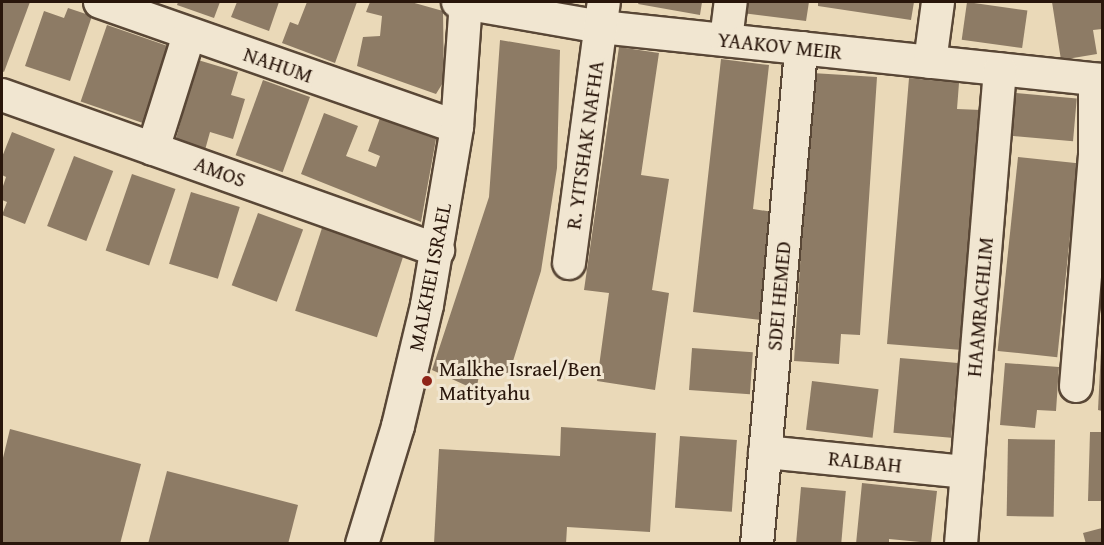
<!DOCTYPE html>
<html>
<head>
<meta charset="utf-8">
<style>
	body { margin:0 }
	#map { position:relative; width:1104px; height:545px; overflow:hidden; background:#ead9b8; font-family:"Gentium Book Plus",serif }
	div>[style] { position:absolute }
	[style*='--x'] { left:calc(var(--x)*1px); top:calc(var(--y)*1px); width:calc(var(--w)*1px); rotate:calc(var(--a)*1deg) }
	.building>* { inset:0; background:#8d7b65; transform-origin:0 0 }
	.roads { filter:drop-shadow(2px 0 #594736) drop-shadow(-2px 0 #594736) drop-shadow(0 2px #594736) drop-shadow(0 -2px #594736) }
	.minor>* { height:32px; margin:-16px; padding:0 16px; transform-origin:16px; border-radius:16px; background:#f1e6d1 }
	.dots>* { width:16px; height:16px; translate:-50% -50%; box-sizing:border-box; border:3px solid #f1e6d1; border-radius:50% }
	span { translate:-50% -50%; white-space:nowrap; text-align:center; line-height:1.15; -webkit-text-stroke:6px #f1e6d1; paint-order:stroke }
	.street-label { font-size:21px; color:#29160b }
	.poi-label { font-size:21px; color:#29160b }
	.left { translate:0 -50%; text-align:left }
	.frame { position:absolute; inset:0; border:3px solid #29160b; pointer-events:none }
</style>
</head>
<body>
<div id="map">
	<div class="building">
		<div style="clip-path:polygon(2px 2px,30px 2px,4px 72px,2px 71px)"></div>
		<div style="clip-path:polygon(178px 2px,220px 2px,214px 18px,177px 5px)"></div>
		<div style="clip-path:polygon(237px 2px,279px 2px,269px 31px,231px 17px)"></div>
		<div style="clip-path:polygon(307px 2px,357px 2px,335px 63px,282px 43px,290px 22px,298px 25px)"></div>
		<div style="clip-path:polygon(370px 2px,411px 2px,443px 11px,444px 81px,436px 94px,357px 66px,363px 37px,380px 36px,382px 16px,366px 12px)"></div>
		<div style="clip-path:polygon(639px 2px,702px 2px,700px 15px,638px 4px)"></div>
		<div style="clip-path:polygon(743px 2px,809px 2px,806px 21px,742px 13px)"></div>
		<div style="clip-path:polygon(818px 2px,914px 2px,911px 20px,818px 6px)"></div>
		<div style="left:967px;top:2px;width:61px;height:38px;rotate:8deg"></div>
		<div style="clip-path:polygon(1052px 2px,1102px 2px,1102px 29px,1093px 30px,1097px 54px,1061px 60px)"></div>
		<div style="clip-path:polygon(68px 8px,92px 16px,70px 81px,25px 66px,44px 11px,64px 18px)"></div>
		<div style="left:107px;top:25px;width:68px;height:81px;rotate:19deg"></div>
		<div style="clip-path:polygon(500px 40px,560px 50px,557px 168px,541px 271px,509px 374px,481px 367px,476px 390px,432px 370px,489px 197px)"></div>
		<div style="clip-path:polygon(619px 47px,659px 53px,641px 175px,669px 179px,652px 290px,669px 293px,655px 390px,597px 381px,609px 293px,584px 290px)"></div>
		<div style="clip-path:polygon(721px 59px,769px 65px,753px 209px,773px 212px,761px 320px,693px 312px)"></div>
		<div style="clip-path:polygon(198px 60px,238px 72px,231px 95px,245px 99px,233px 139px,210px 132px,205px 150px,175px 142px)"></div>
		<div style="clip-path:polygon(812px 73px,877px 77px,860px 335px,841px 334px,839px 364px,794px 361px)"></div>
		<div style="clip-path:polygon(909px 78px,959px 83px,957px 109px,981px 110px,962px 350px,887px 344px)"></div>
		<div style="left:263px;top:80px;width:50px;height:80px;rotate:20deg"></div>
		<div style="left:1015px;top:93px;width:62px;height:43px;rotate:5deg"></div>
		<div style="clip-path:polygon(324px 113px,358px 126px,346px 156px,376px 167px,380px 156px,368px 151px,380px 118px,436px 139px,421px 222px,301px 174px)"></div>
		<div style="clip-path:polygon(12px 132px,55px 149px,25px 224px,2px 215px,7px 202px,2px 200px,2px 189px,6px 177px,2px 175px,2px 157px)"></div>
		<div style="left:74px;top:156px;width:42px;height:75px;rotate:21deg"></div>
		<div style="left:1018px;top:157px;width:60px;height:195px;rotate:6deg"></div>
		<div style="left:132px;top:174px;width:46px;height:81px;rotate:19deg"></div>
		<div style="left:191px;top:192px;width:51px;height:75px;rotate:17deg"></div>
		<div style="left:258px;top:213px;width:48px;height:77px;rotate:20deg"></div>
		<div style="left:322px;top:228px;width:86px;height:87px;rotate:18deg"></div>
		<div style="left:692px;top:348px;width:61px;height:42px;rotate:4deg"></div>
		<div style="clip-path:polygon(1101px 350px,1102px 350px,1102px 411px,1098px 410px)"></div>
		<div style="left:900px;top:358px;width:58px;height:75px;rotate:5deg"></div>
		<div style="clip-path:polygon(1005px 363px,1059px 367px,1056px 411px,1037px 410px,1035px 428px,1000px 425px)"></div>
		<div style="left:812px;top:381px;width:67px;height:49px;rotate:7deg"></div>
		<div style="clip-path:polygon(561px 427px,656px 433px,650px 532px,567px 527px,566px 544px,434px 544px,439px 449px,560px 456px)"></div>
		<div style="clip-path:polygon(10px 429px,141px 464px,120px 544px,2px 544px,2px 462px)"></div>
		<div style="clip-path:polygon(1090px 432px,1102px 432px,1102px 501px,1088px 501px)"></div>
		<div style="left:680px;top:436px;width:57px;height:72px;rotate:4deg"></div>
		<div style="left:1008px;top:439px;width:47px;height:77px;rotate:1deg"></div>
		<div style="clip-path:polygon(167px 471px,298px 505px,288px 544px,148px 544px)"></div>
		<div style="clip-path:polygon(862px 483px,937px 491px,931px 543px,889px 539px,889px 544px,856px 544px)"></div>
		<div style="left:801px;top:487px;width:45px;height:57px;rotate:5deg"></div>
		<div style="clip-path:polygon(1102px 528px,1102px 544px,1086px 544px,1083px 533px)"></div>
	</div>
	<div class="roads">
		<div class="minor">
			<div style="--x:100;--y:2;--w:378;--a:19.3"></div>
			<div style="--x:458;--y:2;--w:145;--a:9.9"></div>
			<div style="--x:601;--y:27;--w:504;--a:6.04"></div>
			<div style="--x:726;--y:40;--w:38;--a:-83"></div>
			<div style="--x:930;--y:62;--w:61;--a:-82.4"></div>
			<div style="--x:1095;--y:80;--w:75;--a:90"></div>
			<div style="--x:1095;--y:155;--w:7;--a:8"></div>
			<div style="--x:2;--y:95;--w:463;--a:19.6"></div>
			<div style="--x:153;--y:149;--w:120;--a:-72.5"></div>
			<div style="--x:569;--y:263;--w:263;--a:-82.4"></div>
			<div style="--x:1076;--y:386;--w:232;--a:-85.3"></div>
			<div style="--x:765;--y:452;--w:202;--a:5.7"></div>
			<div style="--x:362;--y:544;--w:123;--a:-73"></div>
			<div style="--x:398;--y:426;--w:124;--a:-76.5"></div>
			<div style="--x:427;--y:305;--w:181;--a:-80.4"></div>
			<div style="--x:457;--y:127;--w:125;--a:-85.9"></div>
			<div style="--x:757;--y:544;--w:498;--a:-84.9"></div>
			<div style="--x:961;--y:544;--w:476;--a:-85.3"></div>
		</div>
	</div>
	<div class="dots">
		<div style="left:427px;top:381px;background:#8f2418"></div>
	</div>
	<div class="street-label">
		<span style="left:780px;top:46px;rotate:6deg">YAAKOV MEIR</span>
		<span style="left:278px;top:65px;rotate:19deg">NAHUM</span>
		<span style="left:585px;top:145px;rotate:-82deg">R. YITSHAK NAFHA</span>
		<span style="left:220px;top:172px;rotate:20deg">AMOS</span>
		<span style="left:430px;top:277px;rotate:-79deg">MALKHEI ISRAEL</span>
		<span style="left:779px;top:296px;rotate:-85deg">SDEI HEMED</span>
		<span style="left:980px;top:307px;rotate:-85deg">HAAMRACHLIM</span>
		<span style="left:865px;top:462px;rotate:6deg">RALBAH</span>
	</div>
	<div class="poi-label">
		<span class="left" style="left:439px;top:381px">Malkhe Israel/Ben<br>Matityahu</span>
	</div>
	<div class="frame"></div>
</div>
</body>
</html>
